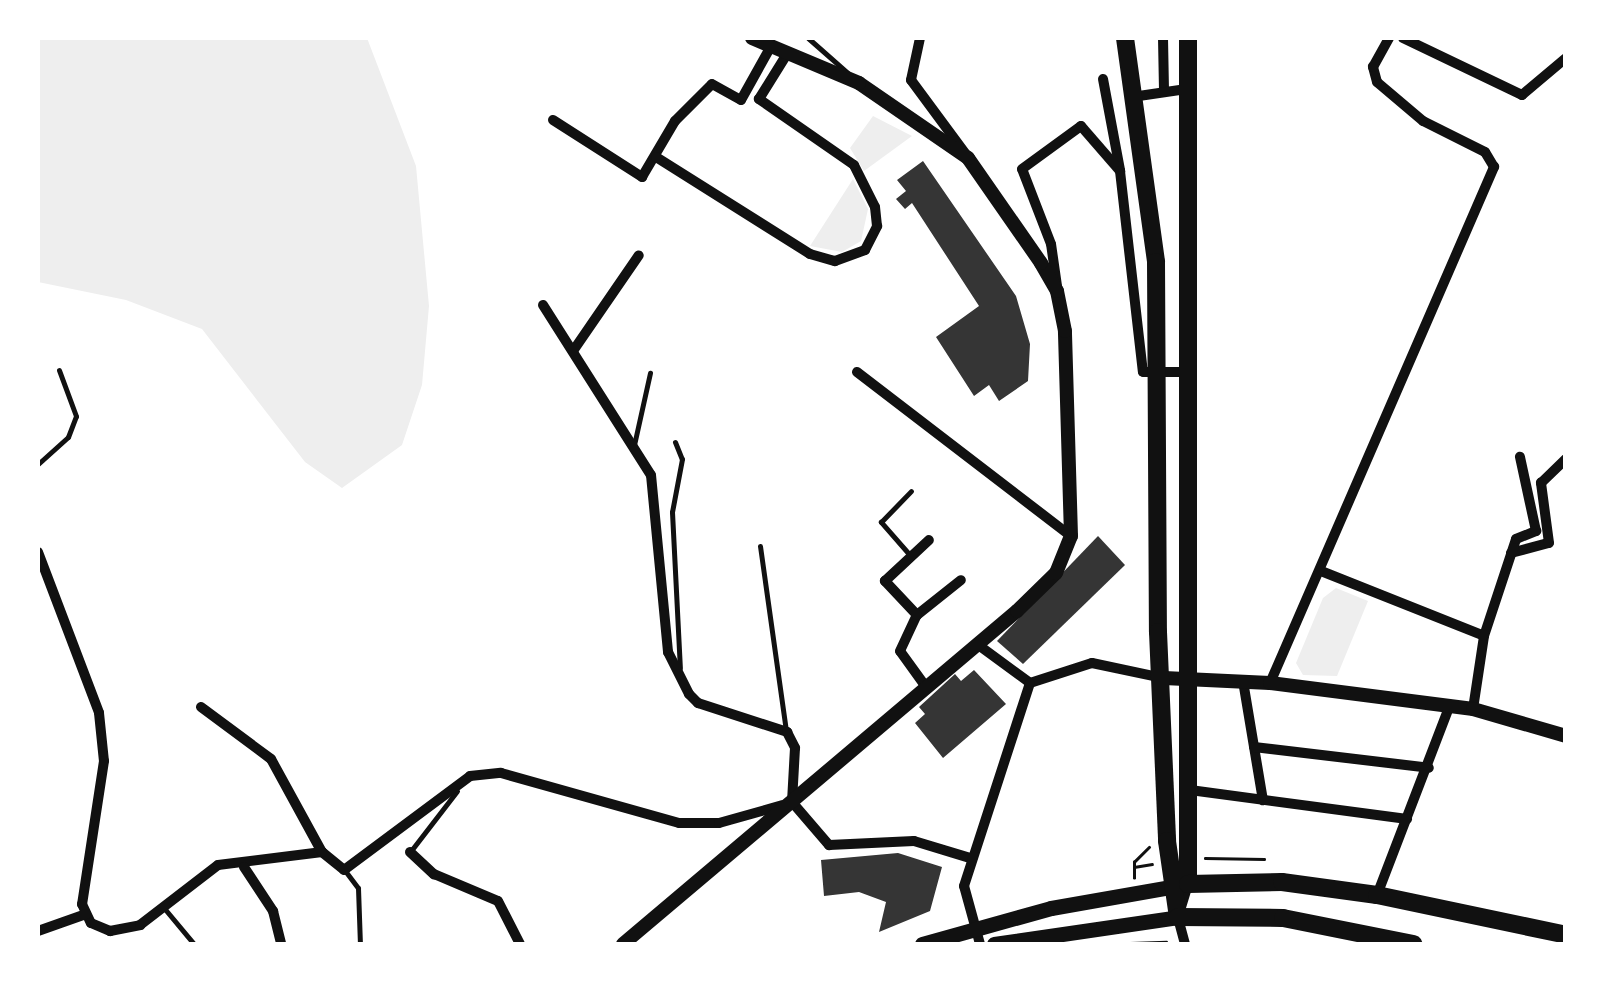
<!DOCTYPE html>
<html>
<head>
<meta charset="utf-8">
<style>
	body { margin:0 }
	#map { position:relative; width:1603px; height:982px; overflow:hidden; background:#fff; font-family:"Sofia Sans Condensed",sans-serif }
	div>[style] { position:absolute }
	[style*='--x'] { left:calc(var(--x)*1px); top:calc(var(--y)*1px); width:calc(var(--w)*1px); rotate:calc(var(--a)*1deg) }
	.green>* { inset:0; background:#eee }
	.building>* { inset:0; background:#353535 }
	.path>* { height:2.5px; margin:-1.25px; padding:0 1.25px; transform-origin:1.25px; border-radius:1.25px; background:#111 }
	.service>* { height:5px; margin:-2.5px; padding:0 2.5px; transform-origin:2.5px; border-radius:2.5px; background:#111 }
	.minor>* { height:10px; margin:-5px; padding:0 5px; transform-origin:5px; border-radius:5px; background:#111 }
	.tertiary>* { height:14px; margin:-7px; padding:0 7px; transform-origin:7px; border-radius:7px; background:#111 }
	.secondary>* { height:15px; margin:-7.5px; padding:0 7.5px; transform-origin:7.5px; border-radius:7.5px; background:#111 }
	.primary>* { height:18px; margin:-9px; padding:0 9px; transform-origin:9px; border-radius:9px; background:#111 }
	span { translate:-50% -50%; white-space:nowrap; text-align:center; line-height:1.15; -webkit-text-stroke:10px #fff; paint-order:stroke }
	.frame { position:absolute; inset:0; border:40px solid #fff; pointer-events:none }
</style>
</head>
<body>
<div id="map">
	<div class="green">
		<div style="clip-path:polygon(38px 38px,367px 38px,416px 166px,429px 306px,422px 385px,402px 445px,342px 488px,305px 462px,202px 329px,126px 300px,38px 282px)"></div>
		<div style="clip-path:polygon(873px 116px,912px 136px,864px 171px,850px 148px)"></div>
		<div style="clip-path:polygon(853px 179px,868px 209px,861px 241px,842px 252px,810px 246px)"></div>
		<div style="clip-path:polygon(1336px 588px,1368px 601px,1337px 676px,1303px 675px,1296px 663px,1323px 598px)"></div>
	</div>
	<div class="building">
		<div style="clip-path:polygon(923px 161px,1016px 296px,1030px 344px,1028px 381px,999px 401px,989px 385px,974px 396px,936px 337px,979px 306px,912px 203px,905px 209px,896px 199px,906px 191px,897px 180px)"></div>
		<div style="clip-path:polygon(1098px 536px,1125px 565px,1023px 664px,997px 641px)"></div>
		<div style="clip-path:polygon(974px 670px,1006px 704px,943px 758px,915px 723px,925px 714px,919px 707px,955px 674px,961px 681px)"></div>
		<div style="clip-path:polygon(898px 853px,942px 867px,930px 911px,879px 932px,886px 902px,859px 892px,824px 896px,821px 860px)"></div>
	</div>
	<div class="path">
		<div style="--x:1205;--y:858;--w:59;--a:1"></div>
		<div style="--x:1134;--y:867;--w:18;--a:-9"></div>
		<div style="--x:1134;--y:878;--w:16;--a:-90"></div>
		<div style="--x:1134;--y:862;--w:21;--a:-45"></div>
		<div style="--x:1130;--y:943;--w:36;--a:-2"></div>
	</div>
	<div class="service">
		<div style="--x:808;--y:38;--w:55;--a:41.3"></div>
		<div style="--x:675;--y:442;--w:18;--a:68"></div>
		<div style="--x:682;--y:459;--w:54;--a:100.7"></div>
		<div style="--x:672;--y:512;--w:156;--a:87.1"></div>
		<div style="--x:634;--y:445;--w:74;--a:-77.5"></div>
		<div style="--x:38;--y:464;--w:40;--a:-42"></div>
		<div style="--x:68;--y:437;--w:22;--a:-69"></div>
		<div style="--x:76;--y:416;--w:49;--a:-110.3"></div>
		<div style="--x:760;--y:546;--w:187;--a:82"></div>
		<div style="--x:909;--y:554;--w:43;--a:-131.2"></div>
		<div style="--x:881;--y:522;--w:43;--a:-45.9"></div>
		<div style="--x:410;--y:852;--w:77;--a:-52.4"></div>
		<div style="--x:346;--y:872;--w:20;--a:53"></div>
		<div style="--x:358;--y:888;--w:56;--a:88"></div>
		<div style="--x:164;--y:908;--w:47;--a:50.2"></div>
	</div>
	<div class="minor">
		<div style="--x:920;--y:38;--w:43;--a:102.1"></div>
		<div style="--x:911;--y:80;--w:91;--a:53.5"></div>
		<div style="--x:1163;--y:38;--w:54;--a:88.9"></div>
		<div style="--x:1403;--y:38;--w:132;--a:25.6"></div>
		<div style="--x:1522;--y:95;--w:57;--a:-40.1"></div>
		<div style="--x:1103;--y:79;--w:93;--a:79.4"></div>
		<div style="--x:1132;--y:97;--w:55;--a:-8.4"></div>
		<div style="--x:553;--y:120;--w:106;--a:32.6"></div>
		<div style="--x:642;--y:177;--w:65;--a:-59.5"></div>
		<div style="--x:675;--y:121;--w:52;--a:-45"></div>
		<div style="--x:712;--y:84;--w:33;--a:29"></div>
		<div style="--x:741;--y:100;--w:62;--a:-60.9"></div>
		<div style="--x:656;--y:157;--w:182;--a:32.2"></div>
		<div style="--x:810;--y:254;--w:26;--a:16"></div>
		<div style="--x:835;--y:261;--w:32;--a:-20"></div>
		<div style="--x:865;--y:250;--w:27;--a:-63"></div>
		<div style="--x:877;--y:226;--w:19;--a:-96"></div>
		<div style="--x:875;--y:207;--w:47;--a:-116.6"></div>
		<div style="--x:854;--y:165;--w:116;--a:-145.2"></div>
		<div style="--x:759;--y:99;--w:53;--a:-58.1"></div>
		<div style="--x:1057;--y:286;--w:42;--a:-98.1"></div>
		<div style="--x:1051;--y:244;--w:80;--a:-111.1"></div>
		<div style="--x:1022;--y:169;--w:73;--a:-36.1"></div>
		<div style="--x:1081;--y:126;--w:60;--a:49.1"></div>
		<div style="--x:1120;--y:171;--w:202;--a:83.5"></div>
		<div style="--x:1143;--y:372;--w:44;--a:0"></div>
		<div style="--x:543;--y:305;--w:201;--a:57.6"></div>
		<div style="--x:651;--y:475;--w:178;--a:84.5"></div>
		<div style="--x:668;--y:652;--w:47;--a:63.4"></div>
		<div style="--x:689;--y:694;--w:13;--a:45"></div>
		<div style="--x:698;--y:703;--w:94;--a:18"></div>
		<div style="--x:787;--y:732;--w:18;--a:63"></div>
		<div style="--x:795;--y:748;--w:54;--a:93.2"></div>
		<div style="--x:792;--y:802;--w:57;--a:49.3"></div>
		<div style="--x:829;--y:845;--w:85;--a:-2.7"></div>
		<div style="--x:914;--y:841;--w:59;--a:16.9"></div>
		<div style="--x:573;--y:351;--w:116;--a:-55.5"></div>
		<div style="--x:857;--y:372;--w:270;--a:37.5"></div>
		<div style="--x:38;--y:552;--w:172;--a:69.2"></div>
		<div style="--x:99;--y:713;--w:48;--a:84.1"></div>
		<div style="--x:104;--y:761;--w:145;--a:98.7"></div>
		<div style="--x:82;--y:904;--w:21;--a:65"></div>
		<div style="--x:91;--y:923;--w:21;--a:23"></div>
		<div style="--x:110;--y:931;--w:31;--a:-11"></div>
		<div style="--x:140;--y:925;--w:98;--a:-37.6"></div>
		<div style="--x:218;--y:865;--w:105;--a:-7.1"></div>
		<div style="--x:322;--y:852;--w:28;--a:39"></div>
		<div style="--x:344;--y:870;--w:157;--a:-36.7"></div>
		<div style="--x:470;--y:776;--w:31;--a:-6"></div>
		<div style="--x:501;--y:773;--w:185;--a:15.7"></div>
		<div style="--x:679;--y:823;--w:40;--a:0"></div>
		<div style="--x:719;--y:823;--w:66;--a:-15.7"></div>
		<div style="--x:1511;--y:553;--w:39;--a:-15"></div>
		<div style="--x:1549;--y:543;--w:61;--a:-97.6"></div>
		<div style="--x:1541;--y:483;--w:35;--a:-44"></div>
		<div style="--x:1321;--y:571;--w:175;--a:21.7"></div>
		<div style="--x:917;--y:615;--w:56;--a:-38.5"></div>
		<div style="--x:977;--y:644;--w:66;--a:36.3"></div>
		<div style="--x:1030;--y:683;--w:65;--a:-17.9"></div>
		<div style="--x:1092;--y:663;--w:73;--a:11.9"></div>
		<div style="--x:1243;--y:681;--w:121;--a:80.5"></div>
		<div style="--x:1270;--y:683;--w:563;--a:-66.53"></div>
		<div style="--x:1494;--y:167;--w:17;--a:-121"></div>
		<div style="--x:1485;--y:152;--w:69;--a:-153.4"></div>
		<div style="--x:1423;--y:121;--w:60;--a:-139.7"></div>
		<div style="--x:1377;--y:82;--w:16;--a:-105"></div>
		<div style="--x:1373;--y:67;--w:33;--a:-61"></div>
		<div style="--x:926;--y:687;--w:44;--a:-125.8"></div>
		<div style="--x:900;--y:651;--w:40;--a:-65"></div>
		<div style="--x:917;--y:615;--w:47;--a:-133.3"></div>
		<div style="--x:885;--y:581;--w:60;--a:-43"></div>
		<div style="--x:201;--y:707;--w:87;--a:36.6"></div>
		<div style="--x:271;--y:759;--w:106;--a:61.3"></div>
		<div style="--x:1473;--y:709;--w:74;--a:-81.4"></div>
		<div style="--x:1484;--y:636;--w:102;--a:-71.7"></div>
		<div style="--x:1516;--y:539;--w:22;--a:-22"></div>
		<div style="--x:1536;--y:531;--w:76;--a:-102.2"></div>
		<div style="--x:1254;--y:747;--w:176;--a:6.8"></div>
		<div style="--x:1190;--y:790;--w:219;--a:7.6"></div>
		<div style="--x:410;--y:852;--w:33;--a:43"></div>
		<div style="--x:434;--y:874;--w:69;--a:22.9"></div>
		<div style="--x:498;--y:901;--w:48;--a:62.9"></div>
		<div style="--x:244;--y:867;--w:53;--a:56.6"></div>
		<div style="--x:273;--y:911;--w:34;--a:76"></div>
		<div style="--x:1377;--y:895;--w:204;--a:-69"></div>
		<div style="--x:38;--y:931;--w:51;--a:-19.5"></div>
		<div style="--x:980;--y:944;--w:60;--a:-105.4"></div>
		<div style="--x:964;--y:886;--w:213;--a:-72"></div>
		<div style="--x:1185;--y:944;--w:28;--a:-105"></div>
		<div style="--x:1178;--y:917;--w:34;--a:-73"></div>
	</div>
	<div class="tertiary">
		<div style="--x:1164;--y:678;--w:106;--a:2.7"></div>
		<div style="--x:1270;--y:683;--w:205;--a:7.3"></div>
		<div style="--x:1473;--y:709;--w:97;--a:16.2"></div>
		<div style="--x:623;--y:944;--w:516;--a:-40.2"></div>
		<div style="--x:1017;--y:611;--w:54;--a:-44.3"></div>
		<div style="--x:1056;--y:573;--w:40;--a:-68"></div>
		<div style="--x:1071;--y:536;--w:205;--a:-91.7"></div>
		<div style="--x:1065;--y:331;--w:41;--a:-101.3"></div>
		<div style="--x:1057;--y:291;--w:32;--a:-120"></div>
		<div style="--x:1041;--y:263;--w:128;--a:-124.8"></div>
		<div style="--x:968;--y:158;--w:132;--a:-145.5"></div>
		<div style="--x:859;--y:83;--w:116;--a:-157.2"></div>
	</div>
	<div class="secondary">
		<div style="--x:922;--y:944;--w:134;--a:-15.6"></div>
		<div style="--x:1051;--y:908;--w:132;--a:-10"></div>
		<div style="--x:994;--y:944;--w:186;--a:-8.3"></div>
	</div>
	<div class="primary">
		<div style="--x:1125;--y:38;--w:226;--a:82.1"></div>
		<div style="--x:1156;--y:262;--w:370;--a:89.7"></div>
		<div style="--x:1158;--y:632;--w:209;--a:87.5"></div>
		<div style="--x:1167;--y:841;--w:77;--a:81.8"></div>
		<div style="--x:1178;--y:917;--w:105;--a:0.5"></div>
		<div style="--x:1283;--y:918;--w:133;--a:11.3"></div>
		<div style="--x:1188;--y:38;--w:846;--a:90"></div>
		<div style="--x:1188;--y:884;--w:94;--a:-1.2"></div>
		<div style="--x:1282;--y:882;--w:96;--a:7.8"></div>
		<div style="--x:1377;--y:895;--w:193;--a:11.9"></div>
	</div>
	<div class="frame"></div>
</div>
</body>
</html>
